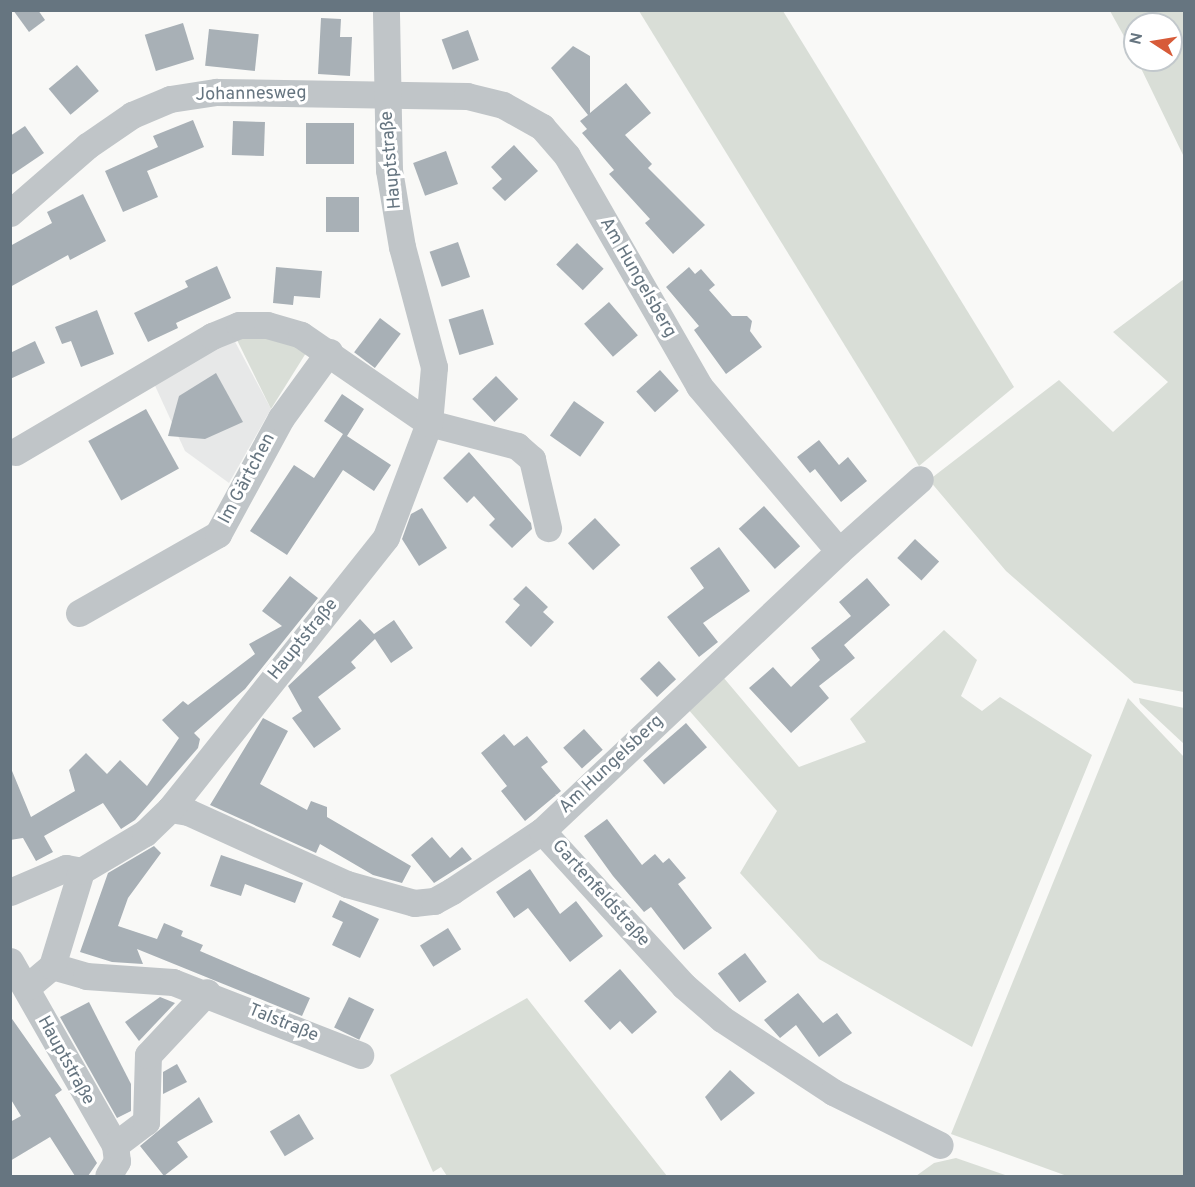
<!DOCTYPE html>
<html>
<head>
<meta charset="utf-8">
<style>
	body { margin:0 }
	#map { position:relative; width:1195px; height:1187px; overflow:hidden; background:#f9f9f7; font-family:Overpass,sans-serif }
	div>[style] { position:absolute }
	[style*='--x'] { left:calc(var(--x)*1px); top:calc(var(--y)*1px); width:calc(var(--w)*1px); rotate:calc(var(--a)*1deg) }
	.built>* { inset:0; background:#e7e8e8 }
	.green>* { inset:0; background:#d9ded7 }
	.building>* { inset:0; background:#a8b0b6; transform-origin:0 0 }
	.minor>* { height:27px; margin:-13.5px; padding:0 13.5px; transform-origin:13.5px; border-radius:13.5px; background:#c0c5c8 }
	span { translate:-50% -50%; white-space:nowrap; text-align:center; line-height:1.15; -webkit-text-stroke:6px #fff; paint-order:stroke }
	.street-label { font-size:18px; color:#667580 }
	.frame { position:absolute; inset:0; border:12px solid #667580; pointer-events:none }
	.north { position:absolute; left:1123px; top:12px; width:60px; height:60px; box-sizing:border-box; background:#fff; border:2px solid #c2c8cc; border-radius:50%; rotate:282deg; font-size:16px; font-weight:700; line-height:24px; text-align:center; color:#667580 }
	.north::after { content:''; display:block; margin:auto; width:21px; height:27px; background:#d75b39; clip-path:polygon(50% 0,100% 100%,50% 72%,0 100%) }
</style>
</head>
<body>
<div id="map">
	<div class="built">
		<div style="clip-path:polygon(232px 336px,271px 409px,229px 483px,185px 451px,151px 377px)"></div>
	</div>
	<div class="green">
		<div style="clip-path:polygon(639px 11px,783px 11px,1014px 387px,919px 466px)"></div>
		<div style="clip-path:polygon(1110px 11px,1184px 11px,1184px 157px,1137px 60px,1171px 60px,1171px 24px,1135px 24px,1135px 56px)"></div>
		<div style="clip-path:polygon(1184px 279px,1184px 692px,1134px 683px,1006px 571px,929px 480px,1059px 380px,1113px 432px,1168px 382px,1113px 332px)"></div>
		<div style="clip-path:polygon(260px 336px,290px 343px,306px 353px,271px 409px,236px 338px)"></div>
		<div style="clip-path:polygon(944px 630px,977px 660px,961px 696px,982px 711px,1000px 697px,1092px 755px,972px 1047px,819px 959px,740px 873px,777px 811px,687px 708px,723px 677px,799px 767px,866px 742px,850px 719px)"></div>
		<div style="clip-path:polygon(1128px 698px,1184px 757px,1184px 1176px,1067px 1176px,951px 1134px)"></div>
		<div style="clip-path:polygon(1139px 698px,1184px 708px,1184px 744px,1140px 703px)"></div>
		<div style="clip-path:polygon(527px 998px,667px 1176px,447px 1176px,441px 1167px,433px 1172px,390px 1075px)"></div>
		<div style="clip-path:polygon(956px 1158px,1008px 1176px,916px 1176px,934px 1163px)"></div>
	</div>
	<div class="building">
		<div style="clip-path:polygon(13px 10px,38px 10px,45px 20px,29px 32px)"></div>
		<div style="clip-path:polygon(321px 18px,341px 19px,340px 37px,352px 37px,350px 76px,318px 74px)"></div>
		<div style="left:183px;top:23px;width:38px;height:40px;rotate:73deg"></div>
		<div style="left:209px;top:29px;width:50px;height:37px;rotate:6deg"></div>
		<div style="left:468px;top:30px;width:32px;height:28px;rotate:70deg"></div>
		<div style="clip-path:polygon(573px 46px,590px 56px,590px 113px,626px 83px,651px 113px,625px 135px,652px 164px,648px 168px,705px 225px,673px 254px,645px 223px,650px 219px,609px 174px,614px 170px,582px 133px,587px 129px,580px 121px,588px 115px,551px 68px)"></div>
		<div style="left:77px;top:65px;width:34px;height:37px;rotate:50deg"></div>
		<div style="clip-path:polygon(193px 120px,204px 147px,147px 171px,158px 197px,123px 212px,105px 171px,158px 147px,153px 136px)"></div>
		<div style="left:233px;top:121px;width:32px;height:34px;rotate:2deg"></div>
		<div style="left:306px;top:123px;width:48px;height:41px"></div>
		<div style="clip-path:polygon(25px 126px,44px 153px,10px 176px,10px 136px)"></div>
		<div style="clip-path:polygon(514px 145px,538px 171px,505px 201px,492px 188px,502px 179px,491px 167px)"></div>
		<div style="left:446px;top:151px;width:35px;height:35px;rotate:70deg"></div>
		<div style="clip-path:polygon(83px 194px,106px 241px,70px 260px,68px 255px,10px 287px,10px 246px,52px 223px,47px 212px)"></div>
		<div style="left:326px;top:197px;width:33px;height:35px"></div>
		<div style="left:458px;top:242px;width:37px;height:30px;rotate:71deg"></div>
		<div style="left:577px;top:243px;width:37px;height:30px;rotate:44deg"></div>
		<div style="clip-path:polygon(217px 266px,231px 298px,176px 323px,178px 328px,148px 342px,134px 313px,188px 287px,185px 281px)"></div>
		<div style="clip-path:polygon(276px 267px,322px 271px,320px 298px,294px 296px,293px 305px,273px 303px)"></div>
		<div style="clip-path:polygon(689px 267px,695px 274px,701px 269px,715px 285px,709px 290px,732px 316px,747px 316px,752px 321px,750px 331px,762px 347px,726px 374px,694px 330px,699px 326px,666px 287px)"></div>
		<div style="left:609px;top:302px;width:44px;height:33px;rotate:49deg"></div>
		<div style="left:483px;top:309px;width:37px;height:36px;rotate:73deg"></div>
		<div style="clip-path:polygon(97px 310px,114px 354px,81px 367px,71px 341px,62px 344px,55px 327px)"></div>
		<div style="left:380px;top:318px;width:26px;height:43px;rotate:37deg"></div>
		<div style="clip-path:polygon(35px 341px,45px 363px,10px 379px,10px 353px)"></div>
		<div style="left:660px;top:370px;width:28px;height:32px;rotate:48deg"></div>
		<div style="clip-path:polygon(216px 373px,243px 422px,205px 439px,168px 436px,179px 396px)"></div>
		<div style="left:496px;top:376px;width:32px;height:33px;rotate:46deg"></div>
		<div style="clip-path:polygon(342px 394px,364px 409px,347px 436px,391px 465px,374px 491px,343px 470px,287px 555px,250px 531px,294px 465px,314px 478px,343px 434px,324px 421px)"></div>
		<div style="left:574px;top:401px;width:37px;height:42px;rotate:35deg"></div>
		<div style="left:146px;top:409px;width:68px;height:66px;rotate:61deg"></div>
		<div style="clip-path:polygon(819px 440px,839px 465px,848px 457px,867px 481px,841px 502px,815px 469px,810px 473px,797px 457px)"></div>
		<div style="clip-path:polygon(469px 452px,531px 523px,532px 529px,512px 548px,489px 525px,495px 519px,474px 496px,467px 503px,443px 478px)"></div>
		<div style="left:764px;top:506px;width:54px;height:34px;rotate:48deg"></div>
		<div style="clip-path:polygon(422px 508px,447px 548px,419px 566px,402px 539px,411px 514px)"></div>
		<div style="left:595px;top:518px;width:37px;height:37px;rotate:47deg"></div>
		<div style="left:915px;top:539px;width:33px;height:26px;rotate:43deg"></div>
		<div style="clip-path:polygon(719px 547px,750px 591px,703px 623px,718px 642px,699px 657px,667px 617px,704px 588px,690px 568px)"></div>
		<div style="clip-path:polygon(290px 576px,318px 598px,245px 689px,194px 733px,200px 739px,198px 748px,135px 820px,121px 829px,103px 803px,44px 836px,53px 852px,36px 861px,23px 838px,10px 840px,10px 766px,31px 817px,75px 791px,69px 770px,86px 753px,107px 774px,120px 760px,147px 786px,179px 738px,162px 720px,183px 701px,188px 705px,255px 654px,249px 644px,282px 626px,262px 611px)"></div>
		<div style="clip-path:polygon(867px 578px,890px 605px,844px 645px,855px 658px,819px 686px,829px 698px,791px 733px,749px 688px,773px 667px,791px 687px,820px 660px,811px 648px,851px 616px,839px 602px)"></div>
		<div style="clip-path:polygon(526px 586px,548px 607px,543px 612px,554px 622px,531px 647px,505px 622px,520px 605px,513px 599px)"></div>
		<div style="clip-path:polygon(360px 619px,374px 634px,394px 620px,413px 648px,391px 663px,375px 639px,351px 662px,356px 668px,318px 697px,341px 729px,314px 748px,292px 718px,302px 711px,288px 686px)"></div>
		<div style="left:659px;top:661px;width:25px;height:26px;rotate:47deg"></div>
		<div style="clip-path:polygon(263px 718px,288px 731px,260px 784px,307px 810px,311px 801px,327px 807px,327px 817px,411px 866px,402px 883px,373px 875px,320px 844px,316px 853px,210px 805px)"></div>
		<div style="left:686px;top:723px;width:32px;height:57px;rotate:49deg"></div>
		<div style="left:584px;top:729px;width:28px;height:28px;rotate:48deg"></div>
		<div style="clip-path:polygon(504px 734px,514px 746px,527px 736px,548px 762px,541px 767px,561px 791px,525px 821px,501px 791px,507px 786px,481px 753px)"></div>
		<div style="clip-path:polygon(607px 819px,642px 865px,655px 854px,663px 863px,669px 858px,686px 878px,678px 884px,712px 928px,684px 950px,651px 907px,644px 912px,613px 876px,584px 836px)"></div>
		<div style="clip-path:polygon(432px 837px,450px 858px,462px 847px,472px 859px,434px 883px,411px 855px)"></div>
		<div style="clip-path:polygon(154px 846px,161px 853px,128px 898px,118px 926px,157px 939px,164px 923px,183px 931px,181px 936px,203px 945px,200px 951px,310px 998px,302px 1016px,137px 949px,143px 964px,112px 962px,80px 952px,108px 873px)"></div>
		<div style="clip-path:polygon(221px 855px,303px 883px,295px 903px,245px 884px,241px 896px,210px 886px)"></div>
		<div style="clip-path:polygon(530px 869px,560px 914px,576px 901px,603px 936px,570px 962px,528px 908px,514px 918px,496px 892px)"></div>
		<div style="clip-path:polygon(340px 900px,379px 919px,360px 958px,332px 945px,343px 922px,332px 917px)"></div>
		<div style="left:448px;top:928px;width:25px;height:33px;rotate:58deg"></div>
		<div style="left:745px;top:953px;width:36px;height:34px;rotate:53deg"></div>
		<div style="clip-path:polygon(620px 969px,657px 1012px,632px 1034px,620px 1021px,610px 1030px,584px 1001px)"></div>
		<div style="clip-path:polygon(798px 993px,823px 1023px,837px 1013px,852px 1033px,819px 1057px,796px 1025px,780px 1038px,764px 1020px)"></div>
		<div style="clip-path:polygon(160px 997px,175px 1003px,139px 1041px,125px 1022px)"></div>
		<div style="left:349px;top:997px;width:28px;height:34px;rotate:26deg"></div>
		<div style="clip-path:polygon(89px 1002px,131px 1084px,131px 1111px,117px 1118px,60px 1017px)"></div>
		<div style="clip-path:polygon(10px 1016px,62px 1090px,55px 1095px,97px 1163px,88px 1176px,75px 1176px,50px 1137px,10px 1161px,10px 1122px,21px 1116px,10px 1098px)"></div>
		<div style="clip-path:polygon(177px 1064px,187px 1082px,163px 1094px,163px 1072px)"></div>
		<div style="clip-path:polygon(730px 1070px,755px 1093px,721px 1121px,705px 1097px)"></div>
		<div style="clip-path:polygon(199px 1097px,213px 1122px,177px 1142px,188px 1157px,164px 1176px,140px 1146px)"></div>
		<div style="left:299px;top:1114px;width:29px;height:34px;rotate:59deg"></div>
	</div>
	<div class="minor">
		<div style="--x:10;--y:213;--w:102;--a:-41"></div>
		<div style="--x:87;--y:146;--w:55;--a:-34.6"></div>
		<div style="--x:132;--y:115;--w:41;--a:-22.8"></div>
		<div style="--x:170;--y:99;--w:47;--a:-8.7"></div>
		<div style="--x:216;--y:92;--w:251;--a:0.9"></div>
		<div style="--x:467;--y:96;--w:37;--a:14"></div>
		<div style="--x:503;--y:105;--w:45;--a:29.4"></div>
		<div style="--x:542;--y:127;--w:38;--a:49"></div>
		<div style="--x:567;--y:156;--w:265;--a:60.1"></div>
		<div style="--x:699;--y:386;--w:216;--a:49.7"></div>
		<div style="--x:839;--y:551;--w:108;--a:-41.6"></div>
		<div style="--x:15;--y:452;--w:229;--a:-30.5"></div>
		<div style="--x:212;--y:336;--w:29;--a:-22"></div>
		<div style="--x:239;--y:325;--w:28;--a:0"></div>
		<div style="--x:267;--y:325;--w:35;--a:16"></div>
		<div style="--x:301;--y:335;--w:155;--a:34.5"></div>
		<div style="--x:429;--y:423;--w:91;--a:14.6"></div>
		<div style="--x:517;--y:446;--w:20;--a:41"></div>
		<div style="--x:532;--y:459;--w:71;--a:76.9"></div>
		<div style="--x:79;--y:613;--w:160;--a:-29.6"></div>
		<div style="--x:218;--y:534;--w:132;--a:-61.5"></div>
		<div style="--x:281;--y:418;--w:82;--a:-54"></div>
		<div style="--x:170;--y:809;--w:18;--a:9"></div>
		<div style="--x:188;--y:812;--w:175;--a:24.4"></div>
		<div style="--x:347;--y:884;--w:70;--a:15.8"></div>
		<div style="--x:414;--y:903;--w:20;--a:-6"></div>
		<div style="--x:434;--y:901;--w:21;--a:-29"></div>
		<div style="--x:452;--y:891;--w:108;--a:-33.7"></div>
		<div style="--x:542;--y:831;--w:210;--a:47.5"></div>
		<div style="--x:684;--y:986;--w:50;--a:41"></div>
		<div style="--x:722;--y:1019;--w:133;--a:33.3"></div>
		<div style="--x:833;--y:1092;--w:119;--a:26.4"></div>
		<div style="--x:542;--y:831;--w:408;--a:-43.3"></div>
		<div style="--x:10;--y:892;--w:61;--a:-23.2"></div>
		<div style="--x:66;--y:868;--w:15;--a:11"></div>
		<div style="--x:10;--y:961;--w:212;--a:60.3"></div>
		<div style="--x:115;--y:1145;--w:16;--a:83"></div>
		<div style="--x:117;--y:1161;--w:17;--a:121"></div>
		<div style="--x:52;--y:966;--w:35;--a:16"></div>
		<div style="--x:86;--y:976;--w:87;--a:3.9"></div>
		<div style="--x:173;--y:982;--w:201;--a:21.3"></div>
		<div style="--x:27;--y:987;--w:33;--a:-40"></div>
		<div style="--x:52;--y:966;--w:99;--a:-73"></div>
		<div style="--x:81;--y:871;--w:74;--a:-30.7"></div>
		<div style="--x:145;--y:833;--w:35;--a:-44"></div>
		<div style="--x:170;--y:809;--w:347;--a:-51.5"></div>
		<div style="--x:386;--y:537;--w:122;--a:-69.3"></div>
		<div style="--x:429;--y:423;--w:56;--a:-84.9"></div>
		<div style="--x:434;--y:367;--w:124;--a:-104.9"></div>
		<div style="--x:402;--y:247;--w:78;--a:-99.6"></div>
		<div style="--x:389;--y:170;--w:160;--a:-91.1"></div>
		<div style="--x:115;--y:1145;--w:39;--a:-37"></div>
		<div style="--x:146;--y:1122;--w:67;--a:-88.3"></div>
		<div style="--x:148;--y:1055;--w:86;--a:-46.9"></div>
	</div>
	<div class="street-label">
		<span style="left:251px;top:95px;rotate:-1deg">Johannesweg</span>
		<span style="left:392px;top:160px;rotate:-95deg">Hauptstraße</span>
		<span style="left:637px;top:278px;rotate:60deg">Am Hungelsberg</span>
		<span style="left:248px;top:479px;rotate:-62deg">Im Gärtchen</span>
		<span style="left:304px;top:640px;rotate:-51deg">Hauptstraße</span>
		<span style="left:612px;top:765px;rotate:-43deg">Am Hungelsberg</span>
		<span style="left:600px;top:894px;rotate:48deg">Gartenfeldstraße</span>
		<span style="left:283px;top:1024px;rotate:22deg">Talstraße</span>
		<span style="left:65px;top:1061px;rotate:61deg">Hauptstraße</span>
	</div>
	<div class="frame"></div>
	<div class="north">N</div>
</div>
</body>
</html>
